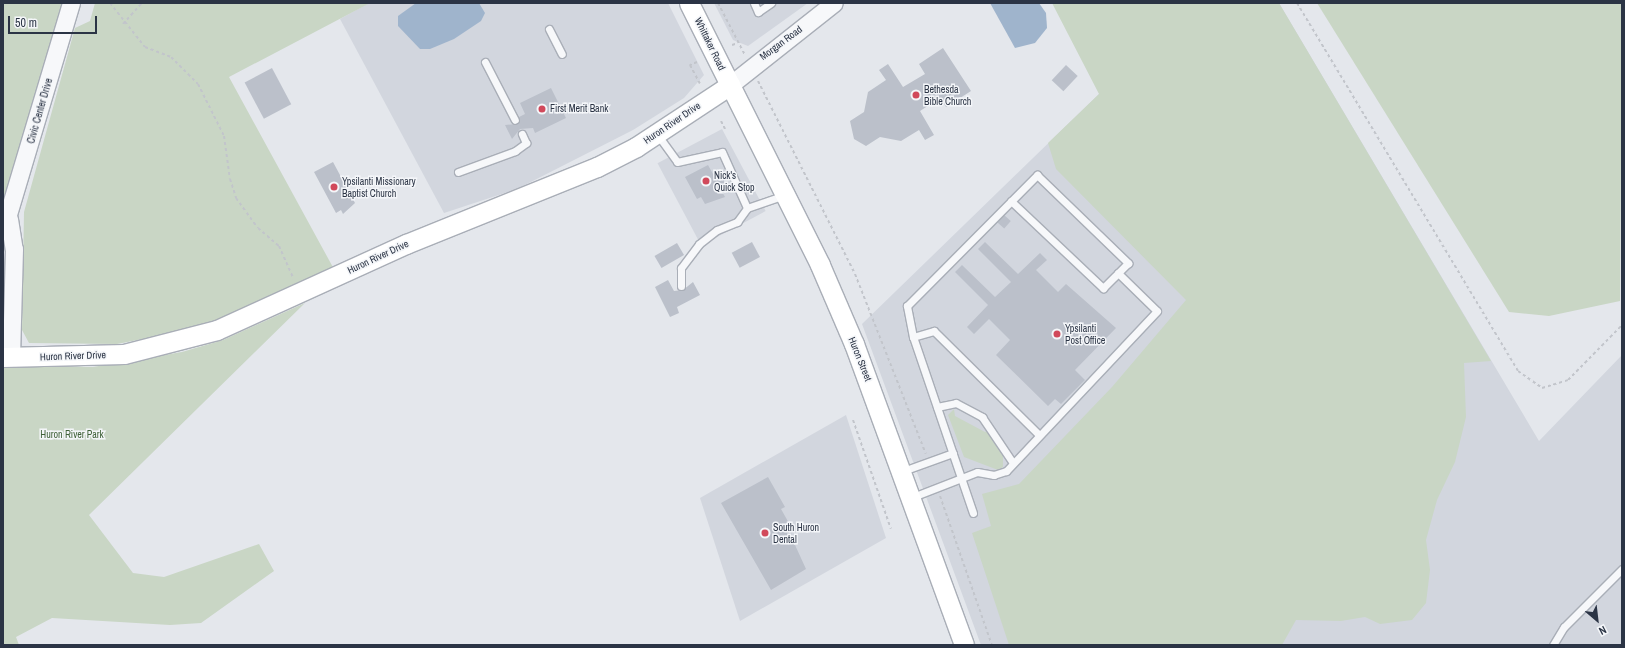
<!DOCTYPE html>
<html>
<head>
<meta charset="utf-8">
<style>
	body { margin:0 }
	#map { position:relative; width:1625px; height:648px; overflow:hidden; background:#e4e7ec; font-family:"Archivo Narrow",sans-serif }
	div>[style] { position:absolute }
	[style*='--x'] { left:calc(var(--x)*1px); top:calc(var(--y)*1px); width:calc(var(--w)*1px); rotate:calc(var(--a)*1deg) }
	.built>* { inset:0; background:#d2d6de; transform-origin:0 0 }
	.green>* { inset:0; background:#c9d6c5 }
	.water>* { inset:0; background:#9fb4cc }
	.building>* { inset:0; background:#bbc0ca; transform-origin:0 0 }
	.path>* { height:2px; margin-top:-1px; transform-origin:0; background:repeating-linear-gradient(90deg,#c2c5cb 0 3px,transparent 0 6px) }
	.roads { filter:drop-shadow(1px 0 #a9aeb7) drop-shadow(-1px 0 #a9aeb7) drop-shadow(0 1px #a9aeb7) drop-shadow(0 -1px #a9aeb7) }
	.service>* { height:7px; margin:-3.5px; padding:0 3.5px; transform-origin:3.5px; border-radius:3.5px; background:#f7f8fa }
	.tertiary>* { height:17px; margin:-8.5px; padding:0 8.5px; transform-origin:8.5px; border-radius:8.5px; background:#f7f8fa }
	.secondary>* { height:19px; margin:-9.5px; padding:0 9.5px; transform-origin:9.5px; border-radius:9.5px; background:#fff }
	.dots>* { width:11px; height:11px; translate:-50% -50%; box-sizing:border-box; border:2px solid #f4f6f9; border-radius:50% }
	span { translate:-50% -50%; white-space:nowrap; text-align:center; line-height:1.15; -webkit-text-stroke:3px #f4f6f9; paint-order:stroke }
	.street-label { font-size:10px; color:#2b3445 }
	.poi-label { font-size:10px; color:#2b3445 }
	.left { translate:0 -50%; text-align:left }
	.park-label { font-size:10px; color:#3f6138 }
	.frame { position:absolute; inset:0; border:4px solid #2b3445; pointer-events:none }
	.north { position:absolute; left:1577px; top:600px; width:40px; height:40px; -webkit-text-stroke:3px #f4f6f9; paint-order:stroke; rotate:152deg; font-size:11px; font-weight:700; line-height:16px; text-align:center; color:#2b3445 }
	.north::after { content:''; display:block; margin:auto; width:14px; height:18px; background:#2b3445; clip-path:polygon(50% 0,100% 100%,50% 72%,0 100%) }
	.scale { position:absolute; left:8px; top:16px; width:89px; height:18px; box-sizing:border-box; border:2px solid #2b3445; border-top:0; padding-left:5px; font-size:12px; line-height:14px; white-space:nowrap; color:#2b3445; -webkit-text-stroke:3px #f4f6f9; paint-order:stroke }
</style>
</head>
<body>
<div id="map">
	<div class="built">
		<div style="clip-path:polygon(369px 3px,668px 3px,704px 75px,684px 98px,633px 130px,517px 189px,444px 213px,340px 19px)"></div>
		<div style="clip-path:polygon(714px 3px,808px 3px,748px 46px,733px 40px)"></div>
		<div style="clip-path:polygon(1279px 3px,1539px 441px,1622px 355px,1622px 645px,981px 645px,862px 324px,1099px 94px)"></div>
		<div style="left:722px;top:129px;width:93px;height:73px;rotate:62deg"></div>
		<div style="clip-path:polygon(846px 415px,886px 538px,740px 621px,700px 498px)"></div>
	</div>
	<div class="green">
		<div style="clip-path:polygon(3px 3px,62px 3px,3px 200px)"></div>
		<div style="clip-path:polygon(95px 3px,370px 3px,229px 77px,335px 271px,214px 325px,117px 344px,29px 343px,22px 330px,24px 212px,75px 28px,90px 21px)"></div>
		<div style="clip-path:polygon(1052px 3px,1279px 3px,1491px 361px,1464px 363px,1466px 417px,1455px 462px,1437px 500px,1426px 540px,1430px 570px,1426px 603px,1412px 620px,1380px 624px,1365px 617px,1341px 621px,1296px 620px,1282px 645px,1009px 645px,972px 533px,991px 526px,982px 494px,1019px 484px,1112px 387px,1186px 300px,1056px 169px,1048px 143px,1099px 94px)"></div>
		<div style="clip-path:polygon(1317px 3px,1622px 3px,1620px 301px,1549px 316px,1509px 312px)"></div>
		<div style="clip-path:polygon(305px 303px,89px 515px,133px 573px,164px 577px,259px 544px,274px 571px,201px 623px,170px 625px,52px 618px,16px 637px,19px 645px,3px 645px,3px 365px,93px 367px,182px 352px,223px 340px)"></div>
		<div style="clip-path:polygon(954px 409px,955px 416px,985px 432px,989px 429px,1003px 453px,1003px 467px,998px 470px,964px 457px,948px 415px)"></div>
	</div>
	<div class="water">
		<div style="clip-path:polygon(416px 3px,479px 3px,485px 13px,481px 21px,454px 39px,430px 49px,420px 49px,398px 26px,398px 16px)"></div>
		<div style="clip-path:polygon(990px 3px,1039px 3px,1046px 13px,1047px 28px,1035px 43px,1015px 48px)"></div>
	</div>
	<div class="building">
		<div style="clip-path:polygon(943px 48px,971px 91px,946px 107px,940px 98px,920px 111px,934px 135px,925px 140px,919px 130px,901px 141px,880px 137px,866px 146px,854px 139px,850px 121px,864px 112px,868px 92px,886px 80px,879px 70px,888px 64px,903px 87px,925px 74px,919px 64px)"></div>
		<div style="left:1066px;top:65px;width:16px;height:21px;rotate:43deg"></div>
		<div style="left:272px;top:68px;width:41px;height:31px;rotate:62deg"></div>
		<div style="clip-path:polygon(551px 88px,566px 118px,535px 133px,533px 128px,520px 129px,512px 139px,505px 125px,518px 124px,519px 117px,525px 114px,520px 103px)"></div>
		<div style="clip-path:polygon(333px 162px,355px 203px,343px 214px,341px 210px,336px 213px,314px 172px)"></div>
		<div style="clip-path:polygon(708px 165px,713px 174px,719px 171px,726px 185px,720px 188px,725px 197px,705px 204px,701px 197px,697px 199px,685px 177px)"></div>
		<div style="left:1004px;top:215px;width:9px;height:10px;rotate:41deg"></div>
		<div style="left:752px;top:242px;width:17px;height:23px;rotate:62deg"></div>
		<div style="clip-path:polygon(985px 242px,1018px 274px,1040px 253px,1047px 260px,1036px 270px,1058px 292px,1066px 284px,1116px 328px,1075px 370px,1085px 380px,1061px 404px,1055px 399px,1048px 406px,996px 355px,1010px 340px,989px 319px,974px 334px,967px 327px,988px 305px,955px 272px,962px 265px,995px 297px,1011px 282px,978px 249px)"></div>
		<div style="left:677px;top:243px;width:14px;height:26px;rotate:60deg"></div>
		<div style="clip-path:polygon(668px 280px,674px 291px,683px 290px,693px 282px,700px 295px,677px 307px,679px 313px,670px 317px,655px 287px)"></div>
		<div style="clip-path:polygon(768px 477px,785px 507px,781px 509px,794px 532px,790px 534px,806px 569px,771px 590px,721px 503px)"></div>
	</div>
	<div class="path">
		<div style="--x:110;--y:3;--w:56;--a:51.5"></div>
		<div style="--x:145;--y:47;--w:28;--a:21"></div>
		<div style="--x:171;--y:57;--w:38;--a:45"></div>
		<div style="--x:198;--y:84;--w:58;--a:63.4"></div>
		<div style="--x:224;--y:136;--w:43;--a:82.1"></div>
		<div style="--x:230;--y:179;--w:20;--a:72"></div>
		<div style="--x:236;--y:198;--w:37;--a:54"></div>
		<div style="--x:258;--y:228;--w:28;--a:41"></div>
		<div style="--x:279;--y:246;--w:36;--a:66"></div>
		<div style="--x:718;--y:3;--w:59;--a:62.6"></div>
		<div style="--x:1297;--y:3;--w:429;--a:59"></div>
		<div style="--x:1518;--y:371;--w:29;--a:35"></div>
		<div style="--x:1542;--y:388;--w:27;--a:-17"></div>
		<div style="--x:1568;--y:380;--w:77;--a:-45.5"></div>
		<div style="--x:123;--y:24;--w:28;--a:-48"></div>
		<div style="--x:732;--y:45;--w:6;--a:-18"></div>
		<div style="--x:697;--y:62;--w:8;--a:157"></div>
		<div style="--x:690;--y:65;--w:21;--a:62"></div>
		<div style="--x:758;--y:81;--w:216;--a:63.3"></div>
		<div style="--x:855;--y:274;--w:193;--a:68.5"></div>
		<div style="--x:721;--y:121;--w:9;--a:63"></div>
		<div style="--x:853;--y:420;--w:115;--a:70.8"></div>
		<div style="--x:940;--y:496;--w:158;--a:70.8"></div>
	</div>
	<div class="roads">
		<div class="service">
			<div style="--x:754;--y:3;--w:10;--a:66"></div>
			<div style="--x:758;--y:12;--w:16;--a:-35"></div>
			<div style="--x:549;--y:29;--w:28;--a:63"></div>
			<div style="--x:485;--y:62;--w:65;--a:62.7"></div>
			<div style="--x:657;--y:134;--w:34;--a:54"></div>
			<div style="--x:677;--y:162;--w:46;--a:-12.5"></div>
			<div style="--x:722;--y:152;--w:61;--a:65.9"></div>
			<div style="--x:747;--y:208;--w:40;--a:-18.9"></div>
			<div style="--x:458;--y:172;--w:61;--a:-20.2"></div>
			<div style="--x:515;--y:151;--w:14;--a:-36"></div>
			<div style="--x:526;--y:143;--w:10;--a:-114"></div>
			<div style="--x:1011;--y:201;--w:127;--a:43.4"></div>
			<div style="--x:1103;--y:288;--w:21;--a:-45"></div>
			<div style="--x:681;--y:286;--w:18;--a:-90"></div>
			<div style="--x:681;--y:268;--w:30;--a:-53"></div>
			<div style="--x:699;--y:244;--w:23;--a:-38"></div>
			<div style="--x:717;--y:230;--w:22;--a:-22"></div>
			<div style="--x:737;--y:222;--w:17;--a:-54"></div>
			<div style="--x:913;--y:337;--w:32;--a:-101"></div>
			<div style="--x:907;--y:306;--w:185;--a:-45.2"></div>
			<div style="--x:1037;--y:175;--w:127;--a:44"></div>
			<div style="--x:1128;--y:263;--w:14;--a:135"></div>
			<div style="--x:1118;--y:273;--w:54;--a:44.3"></div>
			<div style="--x:1157;--y:311;--w:220;--a:133.3"></div>
			<div style="--x:1006;--y:471;--w:13;--a:162"></div>
			<div style="--x:994;--y:475;--w:17;--a:-170"></div>
			<div style="--x:977;--y:472;--w:69;--a:158.7"></div>
			<div style="--x:937;--y:407;--w:19;--a:-12"></div>
			<div style="--x:956;--y:403;--w:30;--a:28"></div>
			<div style="--x:982;--y:417;--w:55;--a:56"></div>
			<div style="--x:903;--y:471;--w:53;--a:-19.8"></div>
			<div style="--x:973;--y:513;--w:186;--a:-108.8"></div>
			<div style="--x:913;--y:337;--w:22;--a:-16"></div>
			<div style="--x:934;--y:331;--w:148;--a:44.7"></div>
			<div style="--x:1553;--y:645;--w:21;--a:-59"></div>
			<div style="--x:1564;--y:627;--w:82;--a:-45"></div>
		</div>
		<div class="tertiary">
			<div style="--x:730;--y:85;--w:132;--a:-38.3"></div>
			<div style="--x:9;--y:219;--w:30;--a:81"></div>
			<div style="--x:14;--y:249;--w:108;--a:91.6"></div>
			<div style="--x:3;--y:231;--w:238;--a:-73.4"></div>
		</div>
		<div class="secondary">
			<div style="--x:689;--y:3;--w:293;--a:63.4"></div>
			<div style="--x:820;--y:265;--w:86;--a:66.7"></div>
			<div style="--x:854;--y:344;--w:320;--a:69.9"></div>
			<div style="--x:3;--y:357;--w:121;--a:-1.4"></div>
			<div style="--x:124;--y:354;--w:96;--a:-14.5"></div>
			<div style="--x:217;--y:330;--w:208;--a:-24.5"></div>
			<div style="--x:406;--y:244;--w:206;--a:-22"></div>
			<div style="--x:597;--y:167;--w:44;--a:-27.1"></div>
			<div style="--x:636;--y:147;--w:113;--a:-33.4"></div>
		</div>
	</div>
	<div class="dots">
		<div style="left:916px;top:95px;background:#d1495b"></div>
		<div style="left:542px;top:109px;background:#d1495b"></div>
		<div style="left:706px;top:181px;background:#d1495b"></div>
		<div style="left:334px;top:187px;background:#d1495b"></div>
		<div style="left:1057px;top:334px;background:#d1495b"></div>
		<div style="left:765px;top:533px;background:#d1495b"></div>
	</div>
	<div class="street-label">
		<span style="left:781px;top:43px;rotate:-37deg">Morgan Road</span>
		<span style="left:710px;top:44px;rotate:64deg">Whittaker Road</span>
		<span style="left:40px;top:111px;rotate:-74deg">Civic Center Drive</span>
		<span style="left:672px;top:123px;rotate:-34deg">Huron River Drive</span>
		<span style="left:378px;top:257px;rotate:-25deg">Huron River Drive</span>
		<span style="left:73px;top:356px;rotate:-2deg">Huron River Drive</span>
		<span style="left:860px;top:359px;rotate:68deg">Huron Street</span>
	</div>
	<div class="poi-label">
		<span class="left" style="left:924px;top:95px">Bethesda<br>Bible Church</span>
		<span class="left" style="left:550px;top:109px">First Merit Bank</span>
		<span class="left" style="left:714px;top:181px">Nick's<br>Quick Stop</span>
		<span class="left" style="left:342px;top:187px">Ypsilanti Missionary<br>Baptist Church</span>
		<span class="left" style="left:1065px;top:334px">Ypsilanti<br>Post Office</span>
		<span class="left" style="left:773px;top:533px">South Huron<br>Dental</span>
	</div>
	<div class="park-label">
		<span style="left:72px;top:435px">Huron River Park</span>
	</div>
	<div class="frame"></div>
	<div class="north">N</div>
	<div class="scale">50 m</div>
</div>
</body>
</html>
